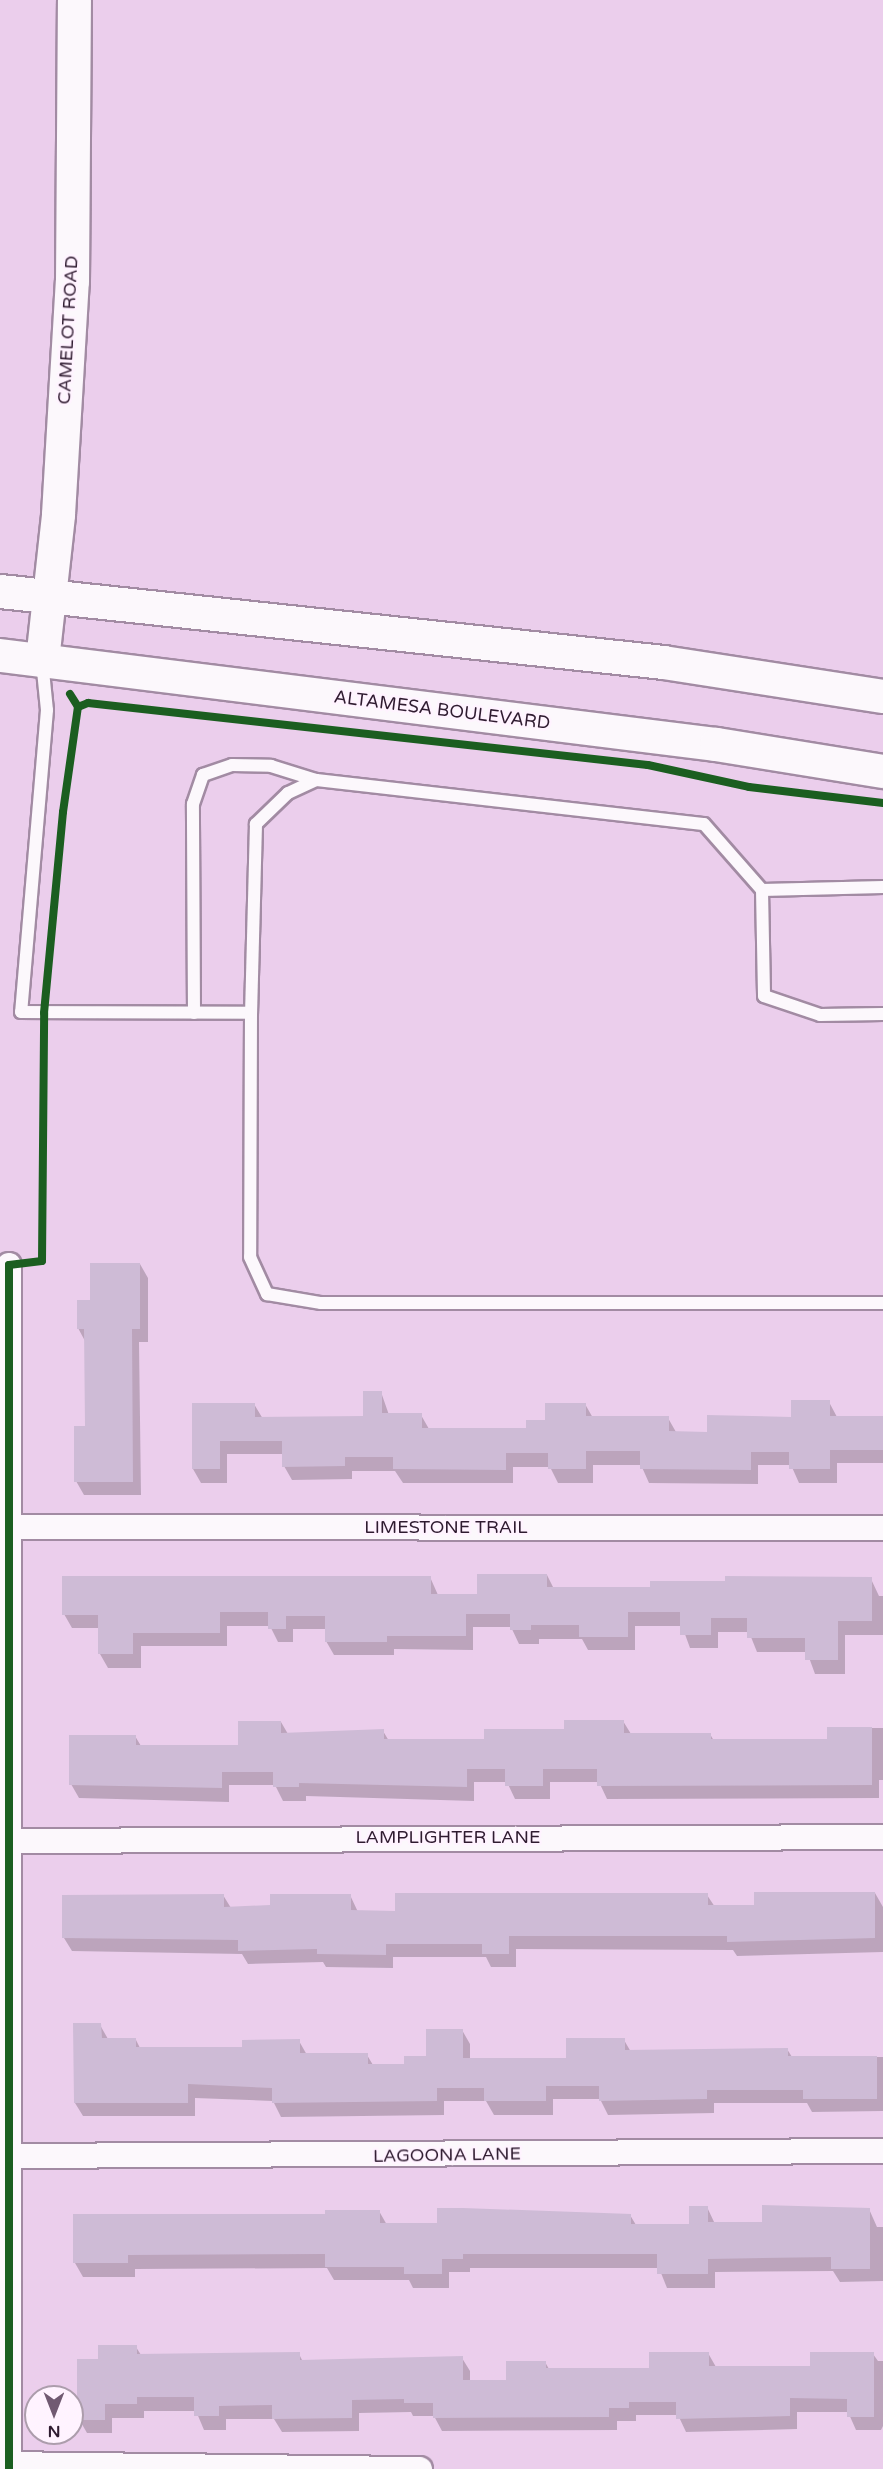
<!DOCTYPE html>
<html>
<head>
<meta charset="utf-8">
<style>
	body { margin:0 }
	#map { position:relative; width:883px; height:2469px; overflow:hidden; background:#ebceec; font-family:"Varela Round",sans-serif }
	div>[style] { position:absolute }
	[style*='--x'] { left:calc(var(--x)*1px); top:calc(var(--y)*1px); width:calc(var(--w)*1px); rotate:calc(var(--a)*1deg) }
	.shadow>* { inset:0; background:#0003 }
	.building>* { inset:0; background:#cebbd6 }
	.roads { filter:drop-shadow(2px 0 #a28ba3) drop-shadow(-2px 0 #a28ba3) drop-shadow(0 2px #a28ba3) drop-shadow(0 -2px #a28ba3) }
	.lane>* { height:12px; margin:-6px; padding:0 6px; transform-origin:6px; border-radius:6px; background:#fcf8fc }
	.street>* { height:24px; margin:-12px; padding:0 12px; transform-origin:12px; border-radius:12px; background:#fcf8fc }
	.secondary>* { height:33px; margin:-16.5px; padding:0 16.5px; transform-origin:16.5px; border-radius:16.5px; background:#fcf8fc }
	.cycleway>* { height:8px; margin:-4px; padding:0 4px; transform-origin:4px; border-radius:4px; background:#1b5e20 }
	span { translate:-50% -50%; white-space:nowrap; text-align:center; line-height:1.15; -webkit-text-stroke:5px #fff3ff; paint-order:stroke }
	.street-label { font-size:18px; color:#2f1b30 }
	.north { position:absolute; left:24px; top:2385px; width:60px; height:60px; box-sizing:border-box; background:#fff3ff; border:2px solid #ac9dac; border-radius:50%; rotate:180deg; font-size:16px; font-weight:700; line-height:24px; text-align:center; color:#2f1b30 }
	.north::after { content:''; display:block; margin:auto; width:21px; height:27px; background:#715a72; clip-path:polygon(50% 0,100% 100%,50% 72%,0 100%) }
</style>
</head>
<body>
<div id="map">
	<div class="shadow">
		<div style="clip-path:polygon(140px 1264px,148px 1278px,148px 1342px,139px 1342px,141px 1495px,84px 1495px,76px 1481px,86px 1427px,85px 1341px,78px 1328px,92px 1301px)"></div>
		<div style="clip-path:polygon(381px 1392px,389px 1415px,421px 1415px,429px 1429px,528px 1429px,585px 1404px,593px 1418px,668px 1418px,676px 1432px,709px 1434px,793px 1419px,829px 1402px,837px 1417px,883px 1417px,883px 1463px,837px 1463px,837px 1483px,799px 1483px,791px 1465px,758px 1465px,758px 1484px,649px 1483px,641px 1465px,593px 1465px,593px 1483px,558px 1483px,550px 1467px,513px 1467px,513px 1483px,403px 1483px,395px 1471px,352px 1471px,352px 1479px,292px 1480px,284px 1466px,284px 1454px,227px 1454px,227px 1483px,201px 1483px,193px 1469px,254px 1404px,263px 1419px,364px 1417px)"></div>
		<div style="clip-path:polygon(547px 1575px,554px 1589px,651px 1589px,871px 1579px,879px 1596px,883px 1596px,883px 1635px,845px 1635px,845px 1674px,815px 1674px,807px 1652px,757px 1652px,749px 1632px,718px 1632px,718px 1648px,690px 1648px,682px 1626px,635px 1626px,635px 1650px,588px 1650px,582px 1639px,539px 1639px,539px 1644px,519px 1644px,511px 1627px,473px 1627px,473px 1650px,394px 1649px,394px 1655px,334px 1655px,326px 1641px,326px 1629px,293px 1629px,293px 1642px,278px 1642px,270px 1626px,227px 1626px,227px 1646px,141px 1646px,141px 1668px,108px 1668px,100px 1654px,100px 1628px,72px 1628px,64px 1614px,430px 1577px,438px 1595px,479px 1595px)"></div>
		<div style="clip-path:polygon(623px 1721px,631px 1734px,710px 1734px,714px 1741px,828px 1741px,828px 1728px,883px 1728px,883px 1780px,879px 1780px,879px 1798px,607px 1799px,599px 1782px,550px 1782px,550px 1799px,515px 1799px,507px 1782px,474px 1782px,474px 1801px,306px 1796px,306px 1801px,283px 1801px,275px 1785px,229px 1785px,229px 1802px,79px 1798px,71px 1784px,135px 1736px,141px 1746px,239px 1746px,281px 1722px,288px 1734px,383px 1731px,389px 1741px,485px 1741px)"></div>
		<div style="clip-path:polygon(875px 1893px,883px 1907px,883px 1952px,737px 1956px,733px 1950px,516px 1949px,516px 1967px,491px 1967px,486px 1957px,393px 1957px,393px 1968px,326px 1967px,323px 1962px,248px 1964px,242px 1954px,72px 1951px,64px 1938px,223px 1895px,231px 1908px,272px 1907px,350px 1895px,358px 1912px,396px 1912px,707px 1895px,715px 1907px,755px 1907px)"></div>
		<div style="clip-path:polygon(100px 2025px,108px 2039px,136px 2040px,140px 2048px,244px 2048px,299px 2041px,307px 2055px,367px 2055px,373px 2065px,405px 2065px,428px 2057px,462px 2030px,470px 2044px,470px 2059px,567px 2059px,624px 2040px,631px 2052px,787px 2049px,792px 2057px,883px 2057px,883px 2111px,812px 2112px,807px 2103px,714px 2103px,714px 2113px,608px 2115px,600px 2099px,553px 2099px,553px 2115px,494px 2115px,486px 2101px,444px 2101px,444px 2115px,281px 2117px,273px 2101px,195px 2098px,195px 2116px,83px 2116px,75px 2103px)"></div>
		<div style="clip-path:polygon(707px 2207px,715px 2224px,763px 2224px,869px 2209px,877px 2227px,883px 2227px,883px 2281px,840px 2282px,833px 2271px,715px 2272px,715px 2288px,667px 2288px,659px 2268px,470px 2268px,470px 2272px,449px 2272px,449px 2288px,413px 2288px,409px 2280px,334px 2280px,327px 2268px,135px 2269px,135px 2277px,83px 2277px,75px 2263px,75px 2215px,326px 2215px,379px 2211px,387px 2225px,630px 2215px,636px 2225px,690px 2225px)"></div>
		<div style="clip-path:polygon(136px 2347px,141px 2355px,299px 2354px,303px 2362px,462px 2358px,470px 2371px,470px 2382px,508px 2382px,545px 2362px,549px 2369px,650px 2369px,708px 2353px,716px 2367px,812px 2367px,873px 2354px,878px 2361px,883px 2361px,883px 2426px,881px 2430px,856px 2430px,848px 2412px,797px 2412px,797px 2429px,686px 2432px,678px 2415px,636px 2415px,636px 2421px,617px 2421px,617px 2430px,442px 2431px,434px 2416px,413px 2416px,411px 2412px,359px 2413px,359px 2431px,282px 2432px,274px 2419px,226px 2419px,226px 2430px,204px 2430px,196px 2411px,144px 2411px,144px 2418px,112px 2418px,112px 2433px,87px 2433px,79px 2419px,100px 2360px)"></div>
	</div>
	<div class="building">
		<div style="clip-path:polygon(90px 1263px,140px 1263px,140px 1329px,132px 1329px,133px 1482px,74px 1482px,74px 1426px,85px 1426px,84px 1329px,77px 1329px,77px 1300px,90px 1300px)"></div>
		<div style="clip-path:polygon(363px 1391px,382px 1391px,382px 1413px,422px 1413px,422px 1428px,526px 1428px,526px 1420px,545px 1420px,545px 1403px,586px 1403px,586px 1416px,669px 1416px,669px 1431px,707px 1432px,707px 1415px,791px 1417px,791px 1400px,830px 1400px,830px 1416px,883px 1416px,883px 1450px,830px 1450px,830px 1469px,789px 1469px,789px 1452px,751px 1452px,751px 1470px,640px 1469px,640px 1451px,586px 1451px,586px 1469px,548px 1469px,548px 1453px,506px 1453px,506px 1470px,393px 1469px,393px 1457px,345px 1457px,345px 1466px,282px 1467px,282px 1441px,220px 1441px,220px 1469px,192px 1469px,192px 1403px,255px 1403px,255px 1417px,363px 1416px)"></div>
		<div style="clip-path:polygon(477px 1574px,547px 1574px,547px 1587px,650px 1587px,650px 1581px,725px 1581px,725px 1576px,872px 1577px,872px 1621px,838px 1621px,838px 1660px,805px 1660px,805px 1638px,747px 1638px,747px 1618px,711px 1618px,711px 1635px,680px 1635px,680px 1612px,628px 1612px,628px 1637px,579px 1637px,579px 1625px,531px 1625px,531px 1630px,510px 1630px,510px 1614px,466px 1614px,466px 1636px,387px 1636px,387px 1642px,325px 1642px,325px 1616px,286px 1616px,286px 1629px,268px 1629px,268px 1612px,220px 1612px,220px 1633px,133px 1633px,133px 1654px,98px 1654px,98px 1615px,62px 1615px,62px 1576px,431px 1576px,431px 1594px,477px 1594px)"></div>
		<div style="clip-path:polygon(564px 1720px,624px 1720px,624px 1733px,711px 1733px,711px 1739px,827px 1739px,827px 1727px,872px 1727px,872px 1785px,597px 1786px,597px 1769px,543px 1769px,543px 1786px,505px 1786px,505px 1769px,467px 1769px,467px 1787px,299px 1783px,299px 1787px,273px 1787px,273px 1772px,222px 1772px,222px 1788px,69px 1785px,69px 1735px,136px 1735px,136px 1745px,238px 1745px,238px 1721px,281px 1721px,281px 1733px,384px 1729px,384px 1739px,484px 1739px,484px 1729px,564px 1729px)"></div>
		<div style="clip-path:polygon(754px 1892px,875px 1892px,875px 1938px,727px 1942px,727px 1936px,509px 1936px,509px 1954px,482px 1954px,482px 1944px,386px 1944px,386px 1955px,317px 1954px,317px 1949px,238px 1951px,238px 1940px,62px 1938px,62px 1895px,224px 1894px,224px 1907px,270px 1905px,270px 1894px,351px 1894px,351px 1910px,395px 1911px,395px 1893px,708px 1893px,708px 1905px,754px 1905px)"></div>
		<div style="clip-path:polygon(73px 2023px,101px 2023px,102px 2038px,136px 2038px,136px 2047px,242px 2047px,242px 2040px,300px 2039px,300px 2053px,368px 2053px,368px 2064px,404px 2064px,404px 2056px,426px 2056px,426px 2029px,463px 2029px,463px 2058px,566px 2058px,566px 2038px,625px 2038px,625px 2050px,788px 2048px,788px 2056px,877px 2056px,877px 2099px,803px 2099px,803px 2090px,707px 2090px,707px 2099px,599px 2101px,599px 2086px,546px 2086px,546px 2101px,484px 2101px,484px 2088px,437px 2088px,437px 2101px,272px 2103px,272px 2088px,188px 2084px,188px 2103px,74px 2103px)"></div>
		<div style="clip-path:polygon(762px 2205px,870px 2208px,870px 2269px,831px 2269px,831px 2257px,708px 2259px,708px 2274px,657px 2274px,657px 2254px,463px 2254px,463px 2259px,442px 2259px,442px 2274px,404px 2274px,404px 2267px,325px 2267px,325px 2254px,128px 2255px,128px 2263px,73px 2263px,73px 2214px,325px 2214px,325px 2210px,380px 2210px,380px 2223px,437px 2223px,437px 2208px,463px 2208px,631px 2214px,631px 2224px,689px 2224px,689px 2206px,708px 2206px,708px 2222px,762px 2222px)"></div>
		<div style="clip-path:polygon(98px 2345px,137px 2345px,137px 2354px,300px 2352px,300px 2360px,463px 2356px,463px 2380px,506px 2380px,506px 2361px,546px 2361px,546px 2368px,649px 2368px,649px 2352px,709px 2352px,709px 2366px,810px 2366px,810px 2352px,874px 2352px,874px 2417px,847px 2417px,847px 2399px,790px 2398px,790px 2416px,676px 2419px,676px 2402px,629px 2402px,629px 2408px,609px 2408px,609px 2417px,433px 2418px,433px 2403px,404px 2403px,404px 2399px,352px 2400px,352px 2418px,272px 2419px,272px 2405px,219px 2406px,219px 2416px,194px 2416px,194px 2397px,137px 2397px,137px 2404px,105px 2404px,105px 2420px,77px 2420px,77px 2359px,98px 2359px)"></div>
	</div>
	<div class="roads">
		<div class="lane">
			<div style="--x:42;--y:661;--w:49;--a:84.2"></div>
			<div style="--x:47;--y:710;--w:303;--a:94.9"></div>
			<div style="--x:21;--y:1012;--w:230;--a:0.2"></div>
			<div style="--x:251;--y:1013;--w:244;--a:90.2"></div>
			<div style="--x:250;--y:1257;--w:41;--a:65.3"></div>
			<div style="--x:267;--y:1294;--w:55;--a:9.5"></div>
			<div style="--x:321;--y:1303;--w:562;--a:0"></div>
			<div style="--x:316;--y:780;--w:390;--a:6.5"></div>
			<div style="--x:704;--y:824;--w:88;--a:48.7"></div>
			<div style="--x:883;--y:887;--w:121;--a:178.6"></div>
			<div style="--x:762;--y:890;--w:106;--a:88.9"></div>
			<div style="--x:764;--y:996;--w:59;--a:18.7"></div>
			<div style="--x:820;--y:1015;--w:63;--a:-0.9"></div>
			<div style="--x:194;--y:1013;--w:209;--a:-90.3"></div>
			<div style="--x:193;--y:804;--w:31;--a:-71"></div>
			<div style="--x:203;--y:775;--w:31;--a:-19"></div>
			<div style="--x:232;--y:765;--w:39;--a:1"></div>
			<div style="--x:271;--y:766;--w:47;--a:17.3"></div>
			<div style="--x:316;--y:780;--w:31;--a:155"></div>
			<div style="--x:288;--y:793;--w:45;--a:135.9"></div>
			<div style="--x:256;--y:824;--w:189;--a:91.5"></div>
		</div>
		<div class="street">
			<div style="--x:9;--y:1265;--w:1204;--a:90"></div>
			<div style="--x:9;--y:1527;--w:874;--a:0.07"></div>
			<div style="--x:12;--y:1841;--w:871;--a:-0.26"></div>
			<div style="--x:11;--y:2156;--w:872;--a:-0.33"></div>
			<div style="--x:0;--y:2464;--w:420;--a:0.7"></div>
		</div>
		<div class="secondary">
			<div style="--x:0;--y:591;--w:667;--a:6.11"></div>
			<div style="--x:663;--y:662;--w:223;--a:8.8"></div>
			<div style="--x:0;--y:655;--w:722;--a:7.09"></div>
			<div style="--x:716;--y:744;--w:169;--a:9.2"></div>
			<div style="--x:42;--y:660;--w:147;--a:-83.7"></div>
			<div style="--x:58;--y:514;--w:233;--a:-86.6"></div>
			<div style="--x:72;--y:281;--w:281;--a:-89.6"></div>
		</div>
	</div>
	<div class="cycleway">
		<div style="--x:70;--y:694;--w:15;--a:58"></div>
		<div style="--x:78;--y:707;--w:11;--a:-22"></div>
		<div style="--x:88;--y:703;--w:563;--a:6.32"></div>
		<div style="--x:648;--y:765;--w:103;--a:12.3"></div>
		<div style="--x:749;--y:787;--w:135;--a:6.8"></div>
		<div style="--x:9;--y:2469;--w:1204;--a:-90"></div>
		<div style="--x:9;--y:1265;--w:33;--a:-7"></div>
		<div style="--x:42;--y:1261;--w:248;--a:-89.5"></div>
		<div style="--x:44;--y:1013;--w:202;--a:-84.6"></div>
		<div style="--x:63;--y:812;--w:106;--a:-81.9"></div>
	</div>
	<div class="street-label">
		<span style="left:68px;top:330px;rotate:-87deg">CAMELOT ROAD</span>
		<span style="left:442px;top:710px;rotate:7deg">ALTAMESA BOULEVARD</span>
		<span style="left:446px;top:1527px">LIMESTONE TRAIL</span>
		<span style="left:448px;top:1837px">LAMPLIGHTER LANE</span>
		<span style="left:447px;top:2155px;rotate:-1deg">LAGOONA LANE</span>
	</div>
	<div class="north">N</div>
</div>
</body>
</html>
